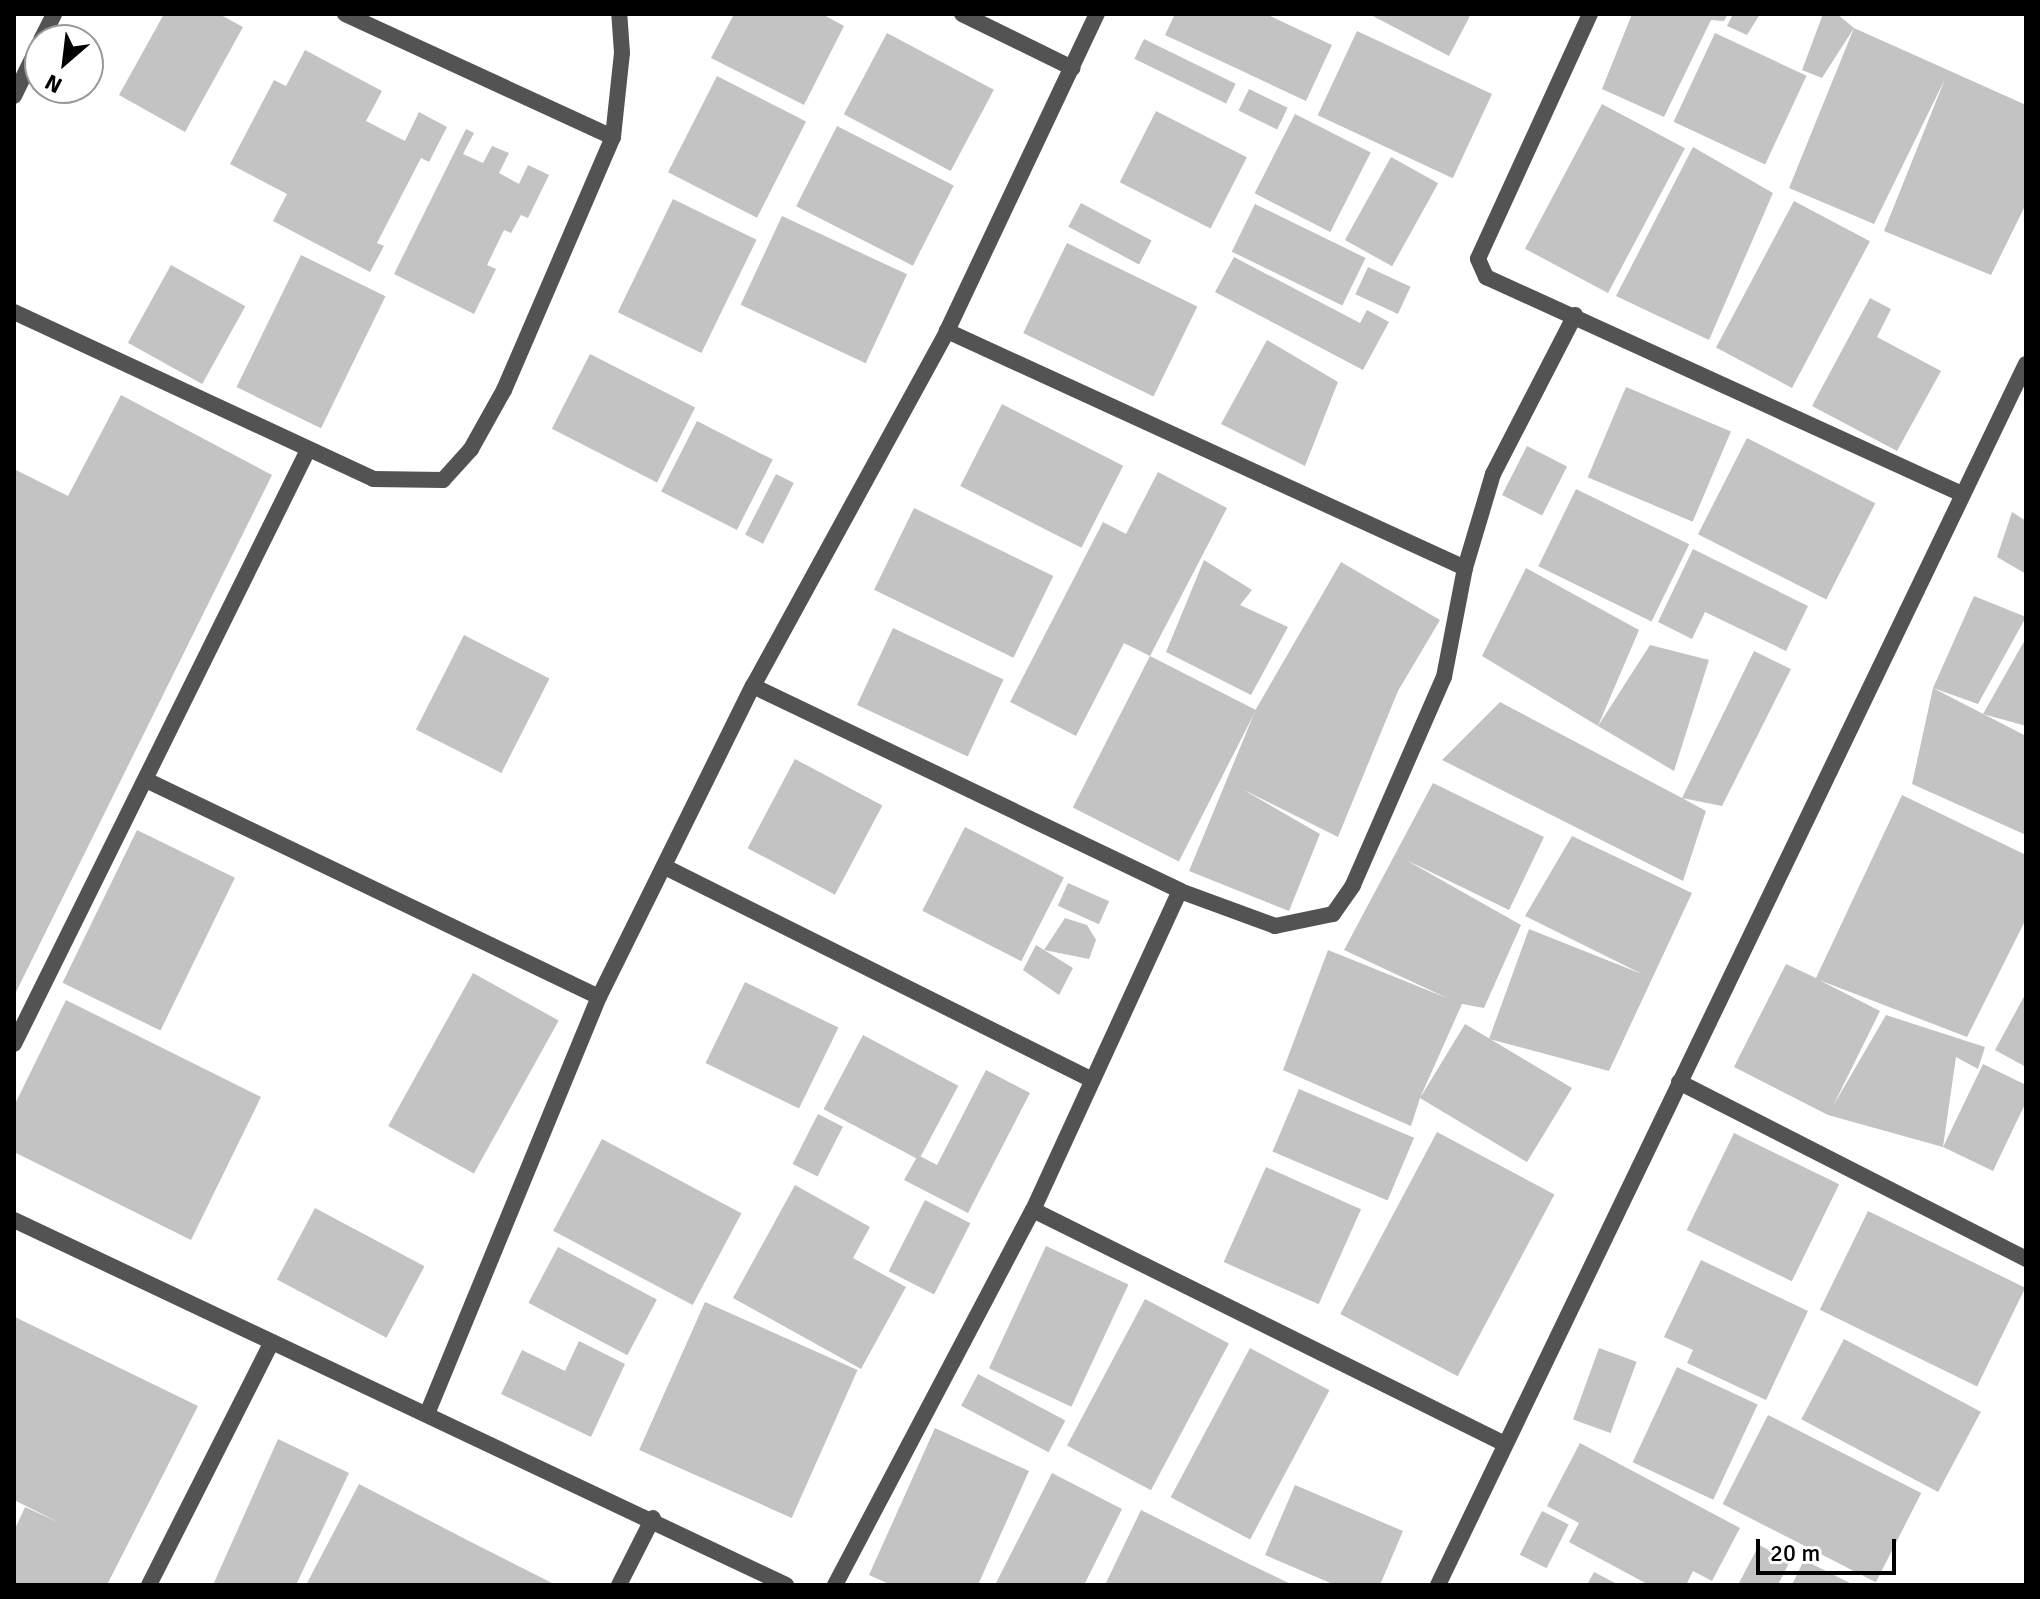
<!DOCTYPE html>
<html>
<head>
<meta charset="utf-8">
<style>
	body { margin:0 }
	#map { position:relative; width:2040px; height:1599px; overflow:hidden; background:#fff; font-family:Signika,sans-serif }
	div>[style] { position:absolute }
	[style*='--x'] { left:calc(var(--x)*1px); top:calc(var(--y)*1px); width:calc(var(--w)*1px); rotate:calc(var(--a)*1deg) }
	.building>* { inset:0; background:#c3c3c3; transform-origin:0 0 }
	.street>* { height:16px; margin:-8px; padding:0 8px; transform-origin:8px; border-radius:8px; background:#535353 }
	span { translate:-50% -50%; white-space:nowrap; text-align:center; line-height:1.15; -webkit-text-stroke:6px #fff; paint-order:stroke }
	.frame { position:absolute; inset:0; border:16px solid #000; pointer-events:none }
	.north { position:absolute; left:24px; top:24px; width:80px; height:80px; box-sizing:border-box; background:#fff; border:2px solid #999; border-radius:50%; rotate:208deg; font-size:22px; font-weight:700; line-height:32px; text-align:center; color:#000 }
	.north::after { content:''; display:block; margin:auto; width:28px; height:36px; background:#000; clip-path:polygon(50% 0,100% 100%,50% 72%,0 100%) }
	.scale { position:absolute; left:1756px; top:1539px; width:140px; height:36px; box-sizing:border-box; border:4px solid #000; border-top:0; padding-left:10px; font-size:24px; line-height:28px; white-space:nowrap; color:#000; -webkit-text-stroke:6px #fff; paint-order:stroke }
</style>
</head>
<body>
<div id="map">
	<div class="building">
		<div style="clip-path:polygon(164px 14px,219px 14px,243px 27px,185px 132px,119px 95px)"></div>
		<div style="clip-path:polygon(734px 14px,822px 14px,844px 26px,804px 105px,711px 58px)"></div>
		<div style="clip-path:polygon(1175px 14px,1266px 14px,1332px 45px,1306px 101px,1165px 35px)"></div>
		<div style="clip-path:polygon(1369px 14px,1471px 14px,1449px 56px)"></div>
		<div style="clip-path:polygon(1632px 14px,1728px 14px,1724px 21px,1711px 20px,1664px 117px,1602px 89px)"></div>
		<div style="clip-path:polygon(1733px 14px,1760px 14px,1747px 35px,1727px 26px)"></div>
		<div style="clip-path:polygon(1823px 14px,1837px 14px,1854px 28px,2026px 105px,2026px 204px,1991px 275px,1884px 231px,1945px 79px,1874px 224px,1789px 188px,1854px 28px,1822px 78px,1802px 70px)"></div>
		<div style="left:1357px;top:31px;width:149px;height:93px;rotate:25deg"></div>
		<div style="left:887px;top:33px;width:121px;height:92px;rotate:28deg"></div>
		<div style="left:1715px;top:33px;width:101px;height:98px;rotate:25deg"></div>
		<div style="left:1144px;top:39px;width:102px;height:22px;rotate:26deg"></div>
		<div style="clip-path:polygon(305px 50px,382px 91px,366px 121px,405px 141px,419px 112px,447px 127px,429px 162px,421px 158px,377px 243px,384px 246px,370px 272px,273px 221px,287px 194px,230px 164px,274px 80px,286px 86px)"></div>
		<div style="left:717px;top:76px;width:100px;height:108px;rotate:27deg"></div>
		<div style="left:1249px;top:89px;width:43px;height:24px;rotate:26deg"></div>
		<div style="left:1602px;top:104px;width:94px;height:164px;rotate:28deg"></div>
		<div style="left:1156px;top:111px;width:102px;height:80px;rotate:27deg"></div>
		<div style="left:1295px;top:114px;width:85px;height:89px;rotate:27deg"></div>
		<div style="left:837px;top:126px;width:131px;height:90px;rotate:27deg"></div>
		<div style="clip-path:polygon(466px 129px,474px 133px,463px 154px,483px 163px,492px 146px,509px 153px,499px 173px,519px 184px,528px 165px,549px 175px,528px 218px,521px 215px,511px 233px,504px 230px,487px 265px,496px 269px,474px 314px,394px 274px)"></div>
		<div style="clip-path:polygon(1693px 147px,1773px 193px,1709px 340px,1616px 296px)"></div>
		<div style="left:1391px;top:157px;width:54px;height:95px;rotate:29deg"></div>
		<div style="left:673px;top:199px;width:93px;height:126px;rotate:26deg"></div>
		<div style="left:1794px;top:201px;width:86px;height:166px;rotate:28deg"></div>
		<div style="left:1081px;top:203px;width:80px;height:27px;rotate:28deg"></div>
		<div style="left:1255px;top:204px;width:123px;height:53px;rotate:26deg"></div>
		<div style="left:782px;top:216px;width:138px;height:98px;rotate:25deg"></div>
		<div style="left:1067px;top:243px;width:145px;height:100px;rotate:26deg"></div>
		<div style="left:301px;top:255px;width:94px;height:147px;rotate:26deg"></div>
		<div style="clip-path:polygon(1234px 257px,1360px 323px,1367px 310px,1389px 322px,1363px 370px,1215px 292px)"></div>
		<div style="left:171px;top:265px;width:85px;height:89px;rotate:29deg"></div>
		<div style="left:1368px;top:267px;width:47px;height:30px;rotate:25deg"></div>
		<div style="clip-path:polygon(1870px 298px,1891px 309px,1877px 337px,1941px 371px,1897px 451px,1812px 406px)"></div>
		<div style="clip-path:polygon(1267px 340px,1338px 382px,1305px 466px,1221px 424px)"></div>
		<div style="left:590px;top:354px;width:118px;height:84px;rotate:27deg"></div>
		<div style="left:1626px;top:387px;width:114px;height:98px;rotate:23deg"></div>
		<div style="clip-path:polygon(121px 395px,272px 475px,14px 996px,14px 469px,68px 496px)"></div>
		<div style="left:1002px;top:404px;width:136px;height:92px;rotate:27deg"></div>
		<div style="left:697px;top:421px;width:85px;height:79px;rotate:27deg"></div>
		<div style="left:1747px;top:438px;width:144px;height:108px;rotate:27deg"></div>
		<div style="left:1527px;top:446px;width:45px;height:55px;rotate:27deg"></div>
		<div style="clip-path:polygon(1158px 472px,1227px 508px,1150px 656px,1124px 643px,1076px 736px,1010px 702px,1103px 522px,1126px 534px)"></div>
		<div style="left:776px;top:474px;width:20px;height:68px;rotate:27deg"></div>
		<div style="left:1576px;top:489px;width:126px;height:86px;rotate:26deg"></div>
		<div style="left:914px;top:508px;width:155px;height:91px;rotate:26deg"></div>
		<div style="clip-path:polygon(2012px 512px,2026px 521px,2026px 574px,1997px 557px)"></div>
		<div style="clip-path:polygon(1693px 549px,1808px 606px,1786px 651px,1705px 612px,1692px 639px,1658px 622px)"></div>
		<div style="clip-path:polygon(1204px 560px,1252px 590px,1240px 605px,1288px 627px,1251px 695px,1166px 652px)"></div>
		<div style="clip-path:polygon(1341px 562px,1440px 620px,1398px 691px,1338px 837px,1242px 789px,1320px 834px,1289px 911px,1189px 871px,1256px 709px)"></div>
		<div style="clip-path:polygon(1526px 568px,1639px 630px,1598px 726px,1482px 656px)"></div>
		<div style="clip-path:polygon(1974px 596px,2026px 617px,1978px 704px,1933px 688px,2026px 736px,2026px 835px,1912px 784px,1933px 688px)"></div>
		<div style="left:893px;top:628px;width:122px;height:85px;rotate:25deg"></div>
		<div style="left:464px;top:635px;width:96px;height:106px;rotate:27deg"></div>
		<div style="clip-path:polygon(2026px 638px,2026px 726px,1983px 714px)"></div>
		<div style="clip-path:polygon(1650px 645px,1709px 660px,1674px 771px,1598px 726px)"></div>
		<div style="clip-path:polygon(1754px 651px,1791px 669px,1722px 806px,1682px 798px,1706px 811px,1683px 881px,1442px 760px,1500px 702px,1682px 798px)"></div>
		<div style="left:1150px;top:656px;width:119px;height:170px;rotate:27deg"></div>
		<div style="left:795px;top:759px;width:99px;height:101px;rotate:28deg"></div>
		<div style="clip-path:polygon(1433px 783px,1544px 837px,1509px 910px,1406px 860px,1521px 925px,1484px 1008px,1462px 1004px,1420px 1098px,1465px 1024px,1572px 1088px,1527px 1162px,1420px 1098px,1411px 1126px,1283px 1070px,1328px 950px,1447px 998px,1344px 950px)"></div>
		<div style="clip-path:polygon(1902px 795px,2026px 855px,2026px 919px,1967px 1037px,1819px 980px,1880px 1011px,1833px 1106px,1886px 1015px,1985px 1047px,1978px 1069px,1956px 1057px,1943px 1147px,1828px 1115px,1734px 1067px,1786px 964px,1816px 978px)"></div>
		<div style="left:965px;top:827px;width:111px;height:94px;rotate:27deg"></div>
		<div style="left:137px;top:830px;width:109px;height:170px;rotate:26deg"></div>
		<div style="clip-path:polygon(1572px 836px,1692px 893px,1609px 1071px,1489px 1039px,1529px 929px,1642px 974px,1525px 916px)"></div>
		<div style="left:1068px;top:883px;width:45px;height:25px;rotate:24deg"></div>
		<div style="clip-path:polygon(1065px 918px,1087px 925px,1096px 940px,1089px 959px,1044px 950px)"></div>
		<div style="clip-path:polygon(1036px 945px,1073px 968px,1059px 995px,1023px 970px)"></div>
		<div style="left:473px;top:973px;width:98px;height:175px;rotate:29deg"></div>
		<div style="left:745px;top:982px;width:104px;height:90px;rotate:26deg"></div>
		<div style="clip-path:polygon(2026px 993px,2026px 1067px,1995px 1050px)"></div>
		<div style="clip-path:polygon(66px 1000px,261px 1097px,191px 1240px,14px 1152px,14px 1106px)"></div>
		<div style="left:863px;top:1035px;width:108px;height:84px;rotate:28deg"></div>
		<div style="clip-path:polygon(1983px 1064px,2026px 1085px,2026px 1102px,1993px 1171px,1943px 1147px)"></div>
		<div style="clip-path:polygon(986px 1070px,1030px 1093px,968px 1213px,904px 1180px,918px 1155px,937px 1165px)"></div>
		<div style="left:1299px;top:1089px;width:125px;height:68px;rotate:23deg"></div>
		<div style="left:818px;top:1114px;width:28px;height:56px;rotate:27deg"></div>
		<div style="left:1437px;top:1132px;width:133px;height:206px;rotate:28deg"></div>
		<div style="left:1734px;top:1133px;width:117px;height:108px;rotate:26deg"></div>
		<div style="left:602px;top:1139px;width:158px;height:104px;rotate:28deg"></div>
		<div style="left:1266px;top:1167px;width:104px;height:104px;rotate:24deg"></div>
		<div style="clip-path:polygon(795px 1185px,870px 1227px,853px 1258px,906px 1287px,861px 1369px,733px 1298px)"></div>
		<div style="left:925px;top:1200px;width:51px;height:80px;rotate:27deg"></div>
		<div style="left:315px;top:1208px;width:124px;height:81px;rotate:28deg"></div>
		<div style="left:1868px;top:1211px;width:175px;height:110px;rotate:26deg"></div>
		<div style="left:1046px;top:1246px;width:91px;height:135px;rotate:25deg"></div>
		<div style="left:558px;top:1247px;width:112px;height:63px;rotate:28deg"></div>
		<div style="clip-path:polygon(1701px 1260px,1808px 1311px,1766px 1400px,1687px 1363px,1693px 1350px,1664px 1337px)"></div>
		<div style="left:1145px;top:1299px;width:95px;height:166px;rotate:28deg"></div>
		<div style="left:705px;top:1302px;width:167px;height:162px;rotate:24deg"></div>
		<div style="clip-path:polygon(15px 1317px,198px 1406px,107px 1585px,14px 1585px,14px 1531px,25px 1507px,60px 1523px,14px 1500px)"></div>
		<div style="left:1844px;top:1339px;width:155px;height:91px;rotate:28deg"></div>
		<div style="clip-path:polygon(579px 1341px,625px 1364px,591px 1437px,501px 1394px,522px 1350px,565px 1371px)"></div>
		<div style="left:1250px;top:1348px;width:90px;height:169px;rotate:28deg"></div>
		<div style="left:1599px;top:1348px;width:40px;height:76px;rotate:20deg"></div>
		<div style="left:1677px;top:1367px;width:89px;height:105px;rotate:25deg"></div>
		<div style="left:978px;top:1374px;width:99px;height:36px;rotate:28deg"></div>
		<div style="left:1768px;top:1415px;width:172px;height:100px;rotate:27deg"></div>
		<div style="clip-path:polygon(935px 1428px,1029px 1471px,978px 1585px,891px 1585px,869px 1575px)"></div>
		<div style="clip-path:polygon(278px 1439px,349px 1473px,296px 1585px,213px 1585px)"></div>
		<div style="clip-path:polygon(1580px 1443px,1740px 1528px,1712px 1581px,1693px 1571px,1686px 1585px,1649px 1585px,1569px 1542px,1579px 1523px,1547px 1506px)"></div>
		<div style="clip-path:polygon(1052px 1473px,1122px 1509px,1084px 1585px,995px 1585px)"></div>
		<div style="clip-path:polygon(359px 1484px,471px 1542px,556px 1585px,306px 1585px)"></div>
		<div style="clip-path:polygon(1295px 1485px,1403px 1531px,1380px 1585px,1335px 1585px,1265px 1555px)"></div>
		<div style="clip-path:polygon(1141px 1510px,1237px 1558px,1293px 1585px,1105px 1585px)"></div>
		<div style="left:1542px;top:1511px;width:30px;height:49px;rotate:27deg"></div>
		<div style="clip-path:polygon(1759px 1545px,1790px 1561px,1778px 1585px,1739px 1583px)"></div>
		<div style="clip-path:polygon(1804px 1560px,1854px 1585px,1792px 1585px)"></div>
		<div style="clip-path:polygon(1594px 1572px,1619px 1585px,1587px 1585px)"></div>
	</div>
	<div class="street">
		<div style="--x:345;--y:14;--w:295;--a:24.7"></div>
		<div style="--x:962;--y:14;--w:123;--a:26.1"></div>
		<div style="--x:1590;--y:14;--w:269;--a:114.6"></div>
		<div style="--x:1478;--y:259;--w:20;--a:66"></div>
		<div style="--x:1486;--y:277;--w:523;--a:24.51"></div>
		<div style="--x:41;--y:40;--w:29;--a:-63"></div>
		<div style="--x:14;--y:96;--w:59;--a:-63.9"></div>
		<div style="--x:14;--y:312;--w:396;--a:24.9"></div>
		<div style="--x:373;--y:479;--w:70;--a:0.8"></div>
		<div style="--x:443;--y:480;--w:42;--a:-47.9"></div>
		<div style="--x:471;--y:449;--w:68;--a:-60.8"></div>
		<div style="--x:504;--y:390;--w:275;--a:-66.7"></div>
		<div style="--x:613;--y:137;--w:84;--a:-83.9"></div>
		<div style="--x:622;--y:53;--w:39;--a:-94"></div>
		<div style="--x:1465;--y:568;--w:98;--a:-73.4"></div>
		<div style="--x:1493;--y:474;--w:179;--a:-62.7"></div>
		<div style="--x:753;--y:686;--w:474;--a:25.6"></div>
		<div style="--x:1180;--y:891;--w:101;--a:20.2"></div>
		<div style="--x:1275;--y:926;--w:59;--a:-11.7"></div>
		<div style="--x:1333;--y:914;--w:35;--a:-55"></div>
		<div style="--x:1353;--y:885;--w:227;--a:-66.4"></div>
		<div style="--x:1444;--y:677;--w:111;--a:-79.1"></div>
		<div style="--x:1465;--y:568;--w:570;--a:-155.41"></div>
		<div style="--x:146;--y:780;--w:502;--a:25.6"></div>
		<div style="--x:665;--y:867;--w:474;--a:26.5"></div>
		<div style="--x:14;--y:1044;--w:663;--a:-63.67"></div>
		<div style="--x:1679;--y:1082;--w:390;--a:27"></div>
		<div style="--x:1033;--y:1210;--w:527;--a:26.37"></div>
		<div style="--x:14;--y:1220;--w:854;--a:25.3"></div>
		<div style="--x:427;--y:1414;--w:451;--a:-67.6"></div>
		<div style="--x:599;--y:997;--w:347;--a:-63.7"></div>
		<div style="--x:753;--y:686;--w:405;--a:-61.3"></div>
		<div style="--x:947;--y:331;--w:351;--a:-64.7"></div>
		<div style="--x:149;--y:1585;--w:271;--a:-63.2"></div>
		<div style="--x:619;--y:1585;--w:75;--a:-63.1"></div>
		<div style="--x:835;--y:1585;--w:424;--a:-62.2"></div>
		<div style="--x:1033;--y:1210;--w:351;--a:-65.3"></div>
		<div style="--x:1438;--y:1585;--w:1355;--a:-64.29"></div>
	</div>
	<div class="frame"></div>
	<div class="north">N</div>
	<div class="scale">20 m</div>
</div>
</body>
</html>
